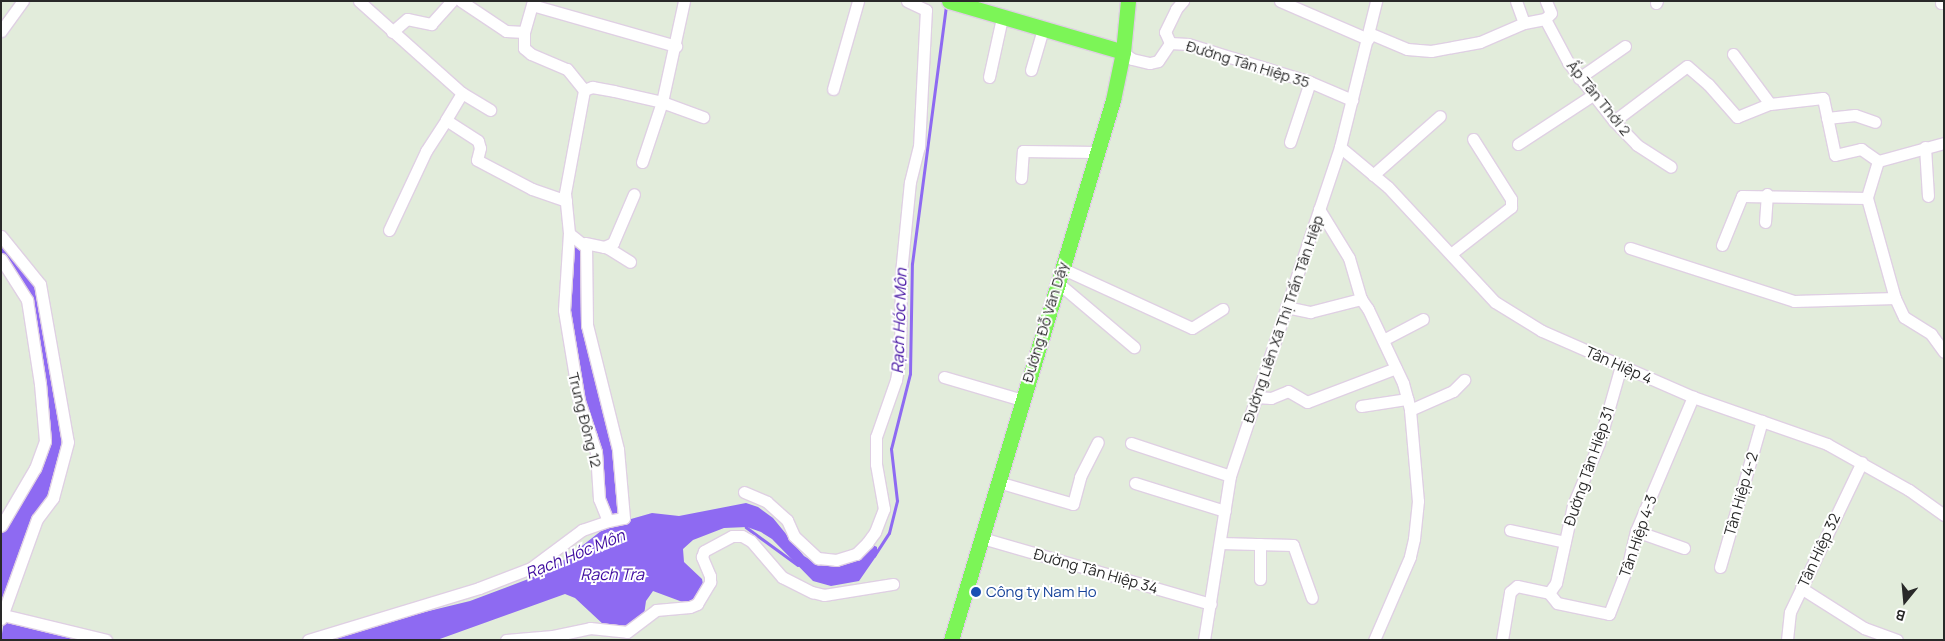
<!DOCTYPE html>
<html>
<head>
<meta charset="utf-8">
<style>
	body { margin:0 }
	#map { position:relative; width:1945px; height:641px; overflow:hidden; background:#e2ecdb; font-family:Manrope,sans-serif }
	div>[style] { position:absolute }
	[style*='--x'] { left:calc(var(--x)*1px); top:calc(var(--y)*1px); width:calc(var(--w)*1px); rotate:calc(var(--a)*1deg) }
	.water>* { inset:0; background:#8e6af2 }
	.stream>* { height:2.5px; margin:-1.25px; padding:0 1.25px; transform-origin:1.25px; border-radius:1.25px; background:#8e6af2 }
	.roads { filter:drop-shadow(1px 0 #dfd0e3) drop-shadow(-1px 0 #dfd0e3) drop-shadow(0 1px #dfd0e3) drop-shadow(0 -1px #dfd0e3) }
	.minor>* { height:11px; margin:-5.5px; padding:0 5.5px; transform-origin:5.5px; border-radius:5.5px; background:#fff }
	.major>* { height:15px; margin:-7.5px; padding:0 7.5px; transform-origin:7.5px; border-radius:7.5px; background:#7cf557 }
	.dots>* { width:14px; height:14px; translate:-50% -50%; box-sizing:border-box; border:2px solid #fff; border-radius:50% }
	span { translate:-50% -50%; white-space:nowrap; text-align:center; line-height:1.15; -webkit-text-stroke:4px #fff; paint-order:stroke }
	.street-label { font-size:15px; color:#292929 }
	.transit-label { font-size:15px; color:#164399 }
	.left { translate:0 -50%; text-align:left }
	.water-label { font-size:16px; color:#3c099e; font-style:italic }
	.frame { position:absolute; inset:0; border:2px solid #292929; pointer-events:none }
	.north { position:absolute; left:1880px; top:576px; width:50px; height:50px; -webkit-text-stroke:4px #fff; paint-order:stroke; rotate:197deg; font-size:14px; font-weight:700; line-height:20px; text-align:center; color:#292929 }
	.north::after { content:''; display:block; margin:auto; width:18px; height:22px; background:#292929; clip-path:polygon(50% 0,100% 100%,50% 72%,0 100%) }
</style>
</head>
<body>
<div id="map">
	<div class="water">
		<div style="clip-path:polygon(1px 237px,38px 288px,65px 433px,51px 493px,1px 612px,1px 534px,40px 467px,46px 449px,33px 326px,1px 255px)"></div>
		<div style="clip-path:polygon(573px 240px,581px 243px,581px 276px,616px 450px,621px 511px,610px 520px,599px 503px,598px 435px,584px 404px,566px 312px)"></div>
		<div style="clip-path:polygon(746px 503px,758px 507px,773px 518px,804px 556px,819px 565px,837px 566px,851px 561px,873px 545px,877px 547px,877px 555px,859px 581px,831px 586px,813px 581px,772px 539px,761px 532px,747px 527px,724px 528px,693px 540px,683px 549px,684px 562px,702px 579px,704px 589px,700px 596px,688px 604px,653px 591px,646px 601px,644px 615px,623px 630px,604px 625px,575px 598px,565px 594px,437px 640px,330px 640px,400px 618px,470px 601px,531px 578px,564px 560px,601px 531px,631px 519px,652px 513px,679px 516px)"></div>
		<div style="clip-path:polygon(4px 621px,34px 626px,96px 640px,1px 640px)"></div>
	</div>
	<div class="stream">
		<div style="--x:746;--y:527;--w:64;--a:36.2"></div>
		<div style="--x:874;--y:556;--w:27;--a:-57"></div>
		<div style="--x:889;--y:533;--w:33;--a:-76"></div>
		<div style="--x:897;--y:501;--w:52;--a:-96.6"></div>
		<div style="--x:891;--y:449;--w:77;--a:-75.8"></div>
		<div style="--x:910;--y:374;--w:110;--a:-89"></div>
		<div style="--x:912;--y:264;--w:261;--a:-82.5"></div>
	</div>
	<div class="roads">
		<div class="minor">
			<div style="--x:359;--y:1;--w:138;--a:41.8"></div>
			<div style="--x:462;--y:93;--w:31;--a:121"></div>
			<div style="--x:446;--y:120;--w:38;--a:33"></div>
			<div style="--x:478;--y:141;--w:7;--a:74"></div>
			<div style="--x:480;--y:148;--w:12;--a:104"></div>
			<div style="--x:477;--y:160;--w:62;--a:27.8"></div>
			<div style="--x:532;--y:189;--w:36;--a:19"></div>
			<div style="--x:461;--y:1;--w:54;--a:33.7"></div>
			<div style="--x:506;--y:31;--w:18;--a:3"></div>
			<div style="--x:533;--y:1;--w:32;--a:106"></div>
			<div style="--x:524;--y:32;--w:16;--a:90"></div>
			<div style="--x:524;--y:48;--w:9;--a:41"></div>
			<div style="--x:531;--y:54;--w:39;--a:23"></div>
			<div style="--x:567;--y:69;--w:27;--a:51"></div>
			<div style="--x:1280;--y:1;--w:96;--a:23.4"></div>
			<div style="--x:1516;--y:1;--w:23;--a:70"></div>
			<div style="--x:1656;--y:3;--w:2;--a:-63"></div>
			<div style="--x:1941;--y:3;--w:3;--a:0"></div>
			<div style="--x:532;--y:5;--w:150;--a:15.9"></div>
			<div style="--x:1545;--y:19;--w:8;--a:-45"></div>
			<div style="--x:1551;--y:13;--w:13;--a:-113"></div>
			<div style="--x:1;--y:31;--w:37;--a:-54"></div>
			<div style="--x:392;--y:32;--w:20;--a:-41"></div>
			<div style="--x:407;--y:19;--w:25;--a:12"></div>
			<div style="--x:431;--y:24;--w:31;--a:-48"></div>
			<div style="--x:1369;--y:33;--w:41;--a:22.8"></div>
			<div style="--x:1407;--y:49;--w:24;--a:5"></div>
			<div style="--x:1431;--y:51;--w:50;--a:-10.4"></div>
			<div style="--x:1480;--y:42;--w:48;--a:-23.4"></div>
			<div style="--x:1524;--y:23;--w:21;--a:-11"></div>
			<div style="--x:1545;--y:19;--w:49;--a:61.9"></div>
			<div style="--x:1568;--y:62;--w:75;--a:52.1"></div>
			<div style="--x:1614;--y:121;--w:33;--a:46"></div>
			<div style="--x:1637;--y:145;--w:40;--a:32.9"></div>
			<div style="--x:1170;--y:43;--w:12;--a:-114"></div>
			<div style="--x:1165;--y:32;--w:25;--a:-64"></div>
			<div style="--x:1176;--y:9;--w:11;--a:-49"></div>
			<div style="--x:1123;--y:52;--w:11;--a:38"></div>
			<div style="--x:1132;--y:59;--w:18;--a:13"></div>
			<div style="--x:1150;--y:63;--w:8;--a:-14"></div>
			<div style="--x:1158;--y:61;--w:22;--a:-56"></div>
			<div style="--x:1170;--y:43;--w:18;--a:3"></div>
			<div style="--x:1188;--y:44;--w:128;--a:17.3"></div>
			<div style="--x:1310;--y:82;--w:46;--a:23.2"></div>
			<div style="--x:1733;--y:54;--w:62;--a:53.5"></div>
			<div style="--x:1031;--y:70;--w:43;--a:-73.7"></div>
			<div style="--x:989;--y:77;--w:60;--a:-77.6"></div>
			<div style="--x:1579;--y:78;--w:56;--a:-34.8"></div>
			<div style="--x:833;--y:89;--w:91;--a:-74.1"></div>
			<div style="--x:462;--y:93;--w:33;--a:31"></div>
			<div style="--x:1827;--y:118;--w:28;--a:-6"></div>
			<div style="--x:1855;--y:115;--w:21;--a:19"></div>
			<div style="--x:1614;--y:121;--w:91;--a:-37"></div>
			<div style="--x:1687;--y:66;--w:28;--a:41"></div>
			<div style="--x:1708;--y:84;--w:44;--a:48.7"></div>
			<div style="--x:1737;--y:117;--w:35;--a:-22"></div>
			<div style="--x:1770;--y:104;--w:53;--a:-6.5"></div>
			<div style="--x:1823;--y:98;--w:58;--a:78.1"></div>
			<div style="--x:1835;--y:155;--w:27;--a:-13"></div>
			<div style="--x:1861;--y:149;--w:21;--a:35"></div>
			<div style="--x:1290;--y:142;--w:63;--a:-71.6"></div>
			<div style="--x:1944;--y:143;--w:68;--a:164.7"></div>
			<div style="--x:1878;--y:161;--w:39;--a:107"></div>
			<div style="--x:1867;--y:198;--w:104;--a:74.4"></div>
			<div style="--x:1895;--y:298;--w:21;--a:65"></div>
			<div style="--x:1904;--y:317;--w:32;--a:32"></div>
			<div style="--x:1931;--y:334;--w:22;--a:54"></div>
			<div style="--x:1518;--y:144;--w:90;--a:-33.2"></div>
			<div style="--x:1340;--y:147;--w:62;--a:39.8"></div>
			<div style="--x:1388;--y:187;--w:157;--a:47.1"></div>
			<div style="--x:1495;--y:302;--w:55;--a:31.7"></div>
			<div style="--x:1542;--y:331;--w:165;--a:23.6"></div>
			<div style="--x:1693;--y:397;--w:142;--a:19.3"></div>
			<div style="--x:1827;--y:444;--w:94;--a:29.3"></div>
			<div style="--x:1909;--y:490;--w:43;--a:35.5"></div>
			<div style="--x:1925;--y:147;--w:49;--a:86.5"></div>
			<div style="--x:642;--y:162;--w:63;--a:-71.6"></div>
			<div style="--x:662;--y:102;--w:103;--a:-77.7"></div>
			<div style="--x:1373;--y:175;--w:89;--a:-41.4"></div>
			<div style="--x:1021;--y:178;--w:27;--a:-86"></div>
			<div style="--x:1023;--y:151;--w:73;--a:0.8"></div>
			<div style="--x:1319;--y:209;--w:57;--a:58.5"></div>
			<div style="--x:1349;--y:258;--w:43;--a:73.7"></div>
			<div style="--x:1765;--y:222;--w:28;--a:-86"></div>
			<div style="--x:389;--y:230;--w:87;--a:-64.9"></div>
			<div style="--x:426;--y:151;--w:37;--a:-57"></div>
			<div style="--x:1;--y:236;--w:62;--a:50.9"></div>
			<div style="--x:40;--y:284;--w:160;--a:80"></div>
			<div style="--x:68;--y:442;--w:58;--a:105"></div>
			<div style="--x:53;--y:498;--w:26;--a:127"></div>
			<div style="--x:37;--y:519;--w:106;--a:109.8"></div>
			<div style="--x:585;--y:243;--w:24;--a:12"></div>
			<div style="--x:608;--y:248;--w:26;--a:32"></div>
			<div style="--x:1722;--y:245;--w:53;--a:-67.8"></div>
			<div style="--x:1742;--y:196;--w:125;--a:0.9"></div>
			<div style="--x:604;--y:247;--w:10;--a:-24"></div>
			<div style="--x:613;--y:243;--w:53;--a:-66.8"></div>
			<div style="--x:1630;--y:248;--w:172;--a:17.9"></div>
			<div style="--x:1794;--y:301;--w:101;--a:-1.7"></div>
			<div style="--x:1452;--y:253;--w:75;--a:-37.9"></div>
			<div style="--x:1511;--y:207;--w:8;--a:-90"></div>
			<div style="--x:1511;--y:199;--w:71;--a:-122.3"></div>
			<div style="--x:1;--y:259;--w:49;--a:57.6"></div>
			<div style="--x:27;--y:300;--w:85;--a:81.2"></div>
			<div style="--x:40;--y:384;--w:57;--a:85"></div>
			<div style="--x:45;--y:441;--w:29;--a:110"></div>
			<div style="--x:35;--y:468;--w:67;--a:120.4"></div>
			<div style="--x:1061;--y:268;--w:144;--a:24.6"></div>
			<div style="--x:1192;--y:328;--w:36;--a:-32"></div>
			<div style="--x:1057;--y:282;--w:101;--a:40.2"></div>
			<div style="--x:1286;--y:307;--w:25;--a:12"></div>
			<div style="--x:1310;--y:312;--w:53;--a:-14.3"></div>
			<div style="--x:1361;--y:299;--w:12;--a:55"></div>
			<div style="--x:1368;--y:309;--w:82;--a:64.7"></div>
			<div style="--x:1403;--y:383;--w:28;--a:75"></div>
			<div style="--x:1410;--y:410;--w:91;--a:85"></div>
			<div style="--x:1418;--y:501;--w:38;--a:96"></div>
			<div style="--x:1414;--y:539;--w:18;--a:103"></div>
			<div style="--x:1410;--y:557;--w:90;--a:113.4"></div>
			<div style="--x:1383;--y:340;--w:45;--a:-27.7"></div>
			<div style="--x:944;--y:377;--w:81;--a:16.4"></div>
			<div style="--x:1256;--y:397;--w:15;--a:4"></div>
			<div style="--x:1271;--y:398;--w:18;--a:-22"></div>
			<div style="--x:1288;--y:391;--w:22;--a:30"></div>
			<div style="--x:1307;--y:402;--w:95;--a:-20.9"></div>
			<div style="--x:1361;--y:406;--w:47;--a:-8.7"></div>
			<div style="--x:1410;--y:410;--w:47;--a:-23.8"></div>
			<div style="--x:1453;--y:391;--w:16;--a:-45"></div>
			<div style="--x:1131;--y:443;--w:104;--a:18.4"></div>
			<div style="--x:998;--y:482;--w:78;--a:16.3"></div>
			<div style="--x:1073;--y:504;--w:28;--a:-75"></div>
			<div style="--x:1080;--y:477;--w:39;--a:-63"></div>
			<div style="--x:1135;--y:483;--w:94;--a:17.3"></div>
			<div style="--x:744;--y:492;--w:25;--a:23"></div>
			<div style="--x:767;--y:502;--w:27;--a:42"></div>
			<div style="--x:787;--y:520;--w:17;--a:66"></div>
			<div style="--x:794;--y:536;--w:33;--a:43"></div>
			<div style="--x:818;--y:558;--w:18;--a:6"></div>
			<div style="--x:836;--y:560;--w:21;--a:-17"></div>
			<div style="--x:856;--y:554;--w:16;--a:-45"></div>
			<div style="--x:867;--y:543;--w:14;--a:-54"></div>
			<div style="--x:875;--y:532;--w:25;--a:-69"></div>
			<div style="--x:884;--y:509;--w:46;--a:-100.1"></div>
			<div style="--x:876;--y:464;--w:27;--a:-90"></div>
			<div style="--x:876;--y:437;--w:60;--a:-70.7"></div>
			<div style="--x:896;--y:380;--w:23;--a:-80"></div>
			<div style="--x:900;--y:357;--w:84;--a:-89.3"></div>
			<div style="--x:901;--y:273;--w:91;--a:-84.4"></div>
			<div style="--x:910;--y:182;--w:36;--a:-76"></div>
			<div style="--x:919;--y:147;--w:137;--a:-87.1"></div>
			<div style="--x:926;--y:10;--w:21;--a:-155"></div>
			<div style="--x:608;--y:521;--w:16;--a:-11"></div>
			<div style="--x:624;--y:518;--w:69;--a:-95"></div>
			<div style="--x:618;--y:449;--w:128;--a:-104"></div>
			<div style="--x:587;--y:325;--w:78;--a:-90.7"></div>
			<div style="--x:586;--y:247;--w:22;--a:-141"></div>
			<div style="--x:569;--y:233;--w:40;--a:-95.7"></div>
			<div style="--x:565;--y:193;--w:105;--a:-79.5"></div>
			<div style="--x:584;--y:90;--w:9;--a:-21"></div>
			<div style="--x:592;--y:87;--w:22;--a:10"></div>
			<div style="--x:614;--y:91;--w:49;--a:12.9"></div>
			<div style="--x:662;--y:102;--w:44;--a:20.1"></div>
			<div style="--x:1510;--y:530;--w:56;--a:12.3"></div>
			<div style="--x:1636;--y:531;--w:51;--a:19.5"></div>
			<div style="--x:982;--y:538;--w:238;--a:16.1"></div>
			<div style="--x:1220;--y:543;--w:73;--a:1.6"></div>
			<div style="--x:1293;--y:545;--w:56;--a:70.3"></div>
			<div style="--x:1260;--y:544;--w:35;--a:90"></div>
			<div style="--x:1720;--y:567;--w:152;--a:-74"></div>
			<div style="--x:1801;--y:588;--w:75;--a:32.4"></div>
			<div style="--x:1864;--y:628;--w:35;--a:20"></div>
			<div style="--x:1549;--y:593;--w:13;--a:51"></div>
			<div style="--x:1557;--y:603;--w:53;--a:11.9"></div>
			<div style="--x:1609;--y:614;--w:53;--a:-68.8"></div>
			<div style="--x:1628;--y:565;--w:35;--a:-77"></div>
			<div style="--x:1636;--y:531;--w:146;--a:-67"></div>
			<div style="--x:3;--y:615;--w:106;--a:13.6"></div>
			<div style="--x:308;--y:640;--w:179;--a:-16.9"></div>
			<div style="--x:479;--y:588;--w:56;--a:-21"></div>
			<div style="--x:531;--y:568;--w:64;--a:-36.7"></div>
			<div style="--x:582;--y:530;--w:28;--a:-19"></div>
			<div style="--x:608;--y:521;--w:24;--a:-112"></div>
			<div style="--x:599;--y:499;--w:47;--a:-93.7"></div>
			<div style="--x:596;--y:452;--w:54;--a:-108.4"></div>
			<div style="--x:579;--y:401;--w:92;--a:-99.4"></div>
			<div style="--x:564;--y:310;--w:77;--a:-86.3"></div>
			<div style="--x:506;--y:640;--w:47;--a:-4.9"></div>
			<div style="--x:553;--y:636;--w:38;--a:-12"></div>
			<div style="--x:590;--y:628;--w:37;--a:6"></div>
			<div style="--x:627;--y:632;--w:36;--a:-37"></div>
			<div style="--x:656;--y:610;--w:34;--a:-5"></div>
			<div style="--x:690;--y:607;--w:8;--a:-23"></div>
			<div style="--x:697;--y:604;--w:26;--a:-59"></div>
			<div style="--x:710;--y:582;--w:6;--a:-90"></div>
			<div style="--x:710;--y:576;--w:21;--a:-113"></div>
			<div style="--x:702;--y:557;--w:6;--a:-72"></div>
			<div style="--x:704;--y:551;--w:32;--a:-28"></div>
			<div style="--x:732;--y:536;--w:10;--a:0"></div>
			<div style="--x:742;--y:536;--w:10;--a:29"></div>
			<div style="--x:751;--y:541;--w:48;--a:49.3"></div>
			<div style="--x:782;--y:577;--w:34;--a:27"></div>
			<div style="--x:812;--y:592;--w:12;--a:14"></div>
			<div style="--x:824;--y:595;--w:70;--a:-9.1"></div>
			<div style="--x:1204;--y:640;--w:166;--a:-81"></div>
			<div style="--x:1230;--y:476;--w:347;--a:-71.5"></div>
			<div style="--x:1340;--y:147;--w:150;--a:-76.1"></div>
			<div style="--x:1502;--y:640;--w:49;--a:-80.5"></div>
			<div style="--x:1510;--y:592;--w:9;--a:-41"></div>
			<div style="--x:1517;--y:586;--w:33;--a:12"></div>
			<div style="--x:1549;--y:593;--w:12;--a:-55"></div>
			<div style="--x:1556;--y:583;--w:80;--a:-77.7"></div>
			<div style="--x:1573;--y:505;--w:67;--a:-67.2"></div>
			<div style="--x:1599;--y:443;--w:80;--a:-74.1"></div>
			<div style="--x:1787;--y:640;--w:28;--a:-84"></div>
			<div style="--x:1790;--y:612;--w:166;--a:-64.4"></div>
		</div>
		<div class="major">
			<div style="--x:949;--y:1;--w:181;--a:16.3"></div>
			<div style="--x:951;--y:640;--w:564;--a:-73.3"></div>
			<div style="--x:1113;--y:100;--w:49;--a:-78.2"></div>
			<div style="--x:1123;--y:52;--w:51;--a:-84.4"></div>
		</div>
	</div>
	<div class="dots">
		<div style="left:976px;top:592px;background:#1a4fb4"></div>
	</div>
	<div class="street-label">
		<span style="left:1248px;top:64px;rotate:17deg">Đường Tân Hiệp 35</span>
		<span style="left:1599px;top:98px;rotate:51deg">Ấp Tân Thới 2</span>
		<span style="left:1283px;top:319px;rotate:-71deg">Đường Liên Xã Thị Trấn Tân Hiệp</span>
		<span style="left:1045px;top:322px;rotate:-73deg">Đường Đỗ Văn Dậy</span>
		<span style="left:1619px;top:365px;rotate:24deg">Tân Hiệp 4</span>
		<span style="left:585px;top:420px;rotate:76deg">Trung Đông 12</span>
		<span style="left:1589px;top:466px;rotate:-71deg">Đường Tân Hiệp 31</span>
		<span style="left:1741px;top:494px;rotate:-74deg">Tân Hiệp 4-2</span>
		<span style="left:1638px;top:536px;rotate:-71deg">Tân Hiệp 4-3</span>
		<span style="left:1819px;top:550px;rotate:-65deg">Tân Hiệp 32</span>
		<span style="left:1096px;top:571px;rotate:16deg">Đường Tân Hiệp 34</span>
	</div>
	<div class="transit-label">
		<span class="left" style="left:986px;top:592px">Công ty Nam Ho</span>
	</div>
	<div class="water-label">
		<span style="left:899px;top:321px;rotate:-88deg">Rạch Hóc Môn</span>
		<span style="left:575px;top:554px;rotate:-22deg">Rạch Hóc Môn</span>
		<span style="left:612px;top:574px">Rạch Tra</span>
	</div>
	<div class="frame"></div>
	<div class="north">B</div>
</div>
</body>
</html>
